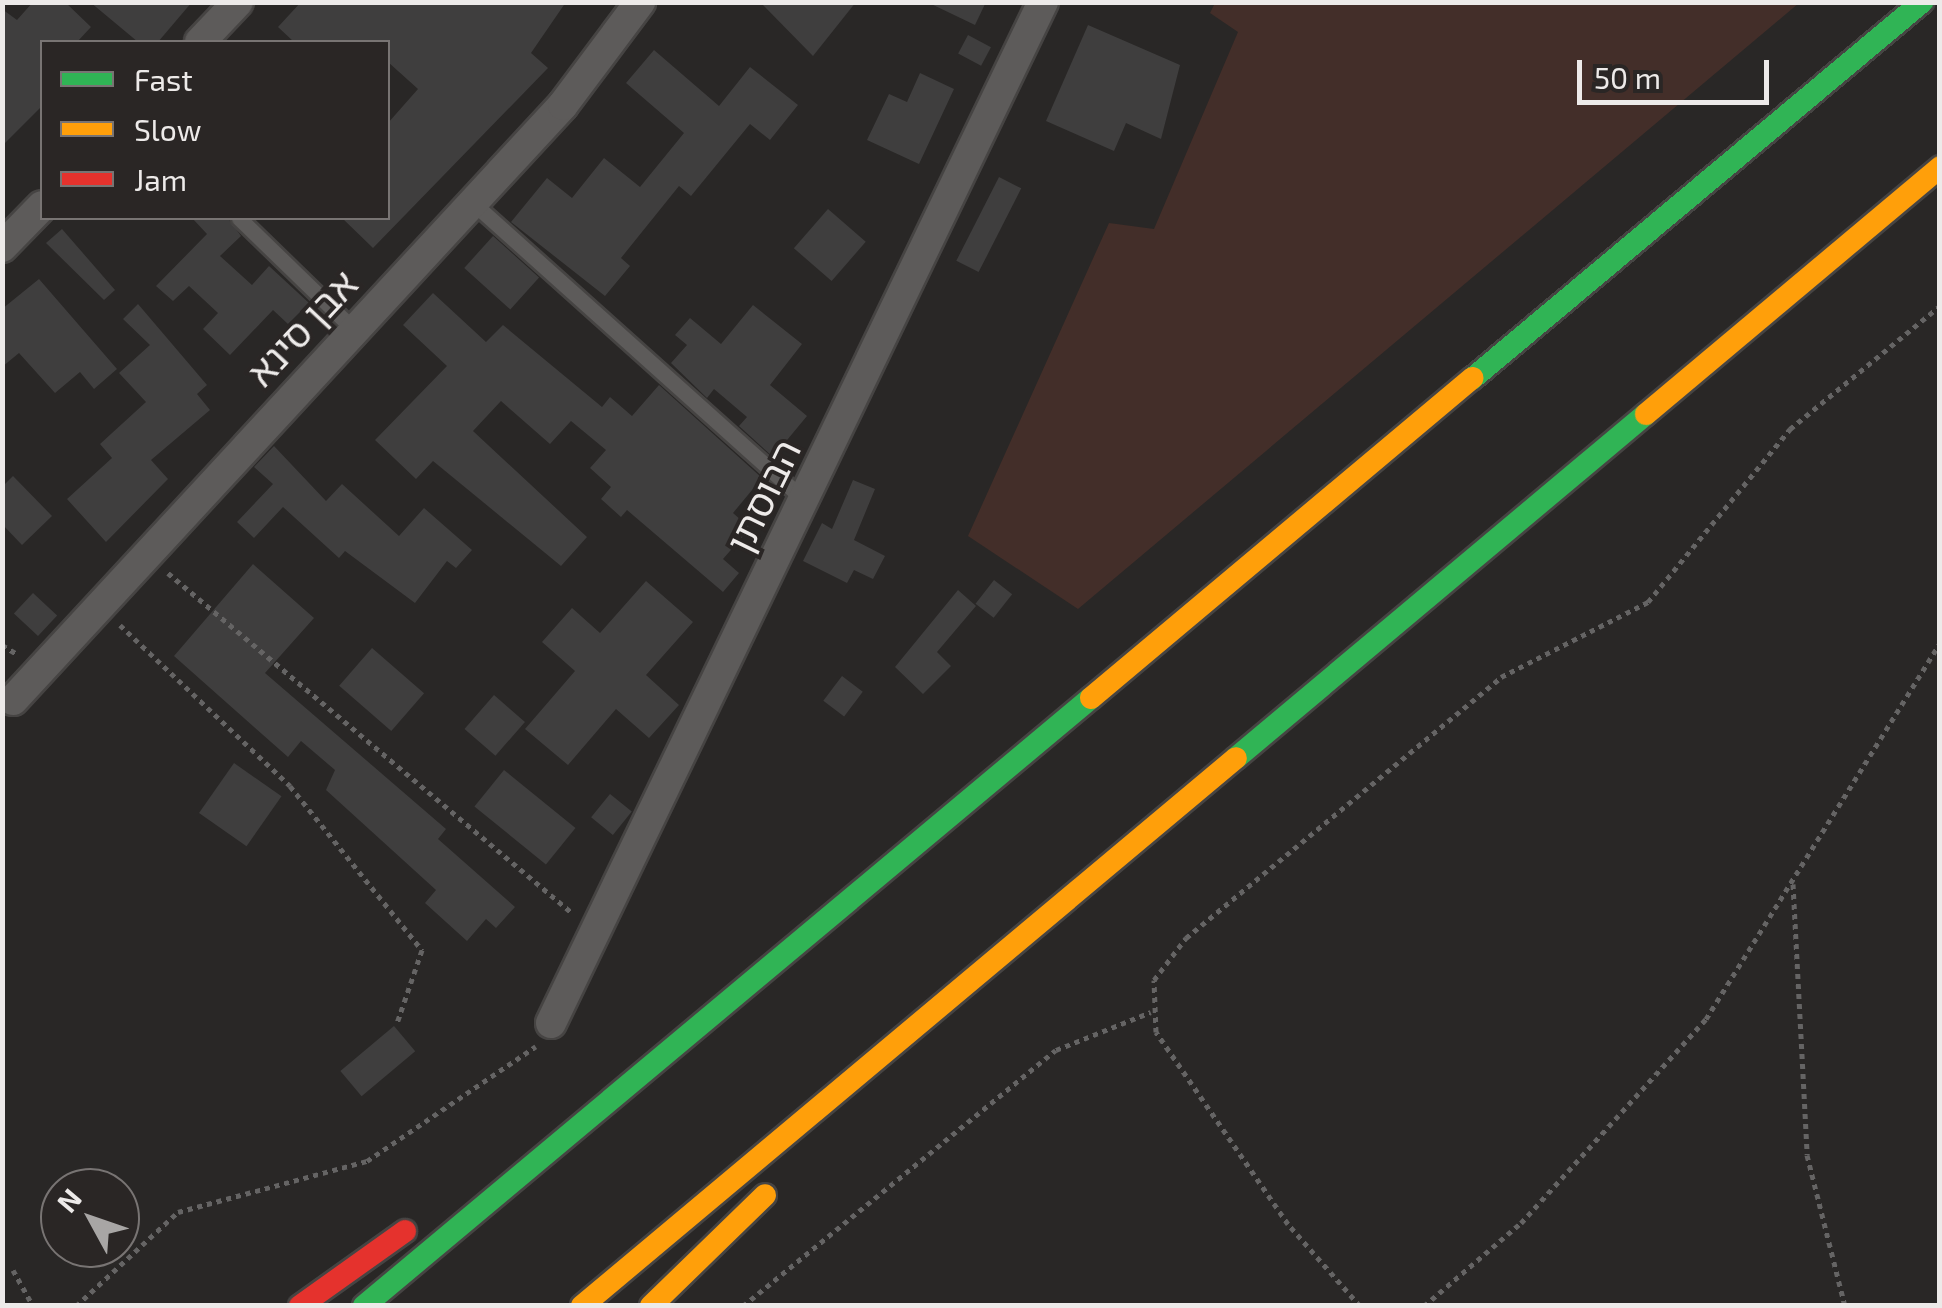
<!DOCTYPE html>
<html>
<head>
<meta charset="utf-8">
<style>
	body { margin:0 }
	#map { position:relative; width:1942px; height:1308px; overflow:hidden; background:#292726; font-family:"Exo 2","Noto Sans Hebrew",sans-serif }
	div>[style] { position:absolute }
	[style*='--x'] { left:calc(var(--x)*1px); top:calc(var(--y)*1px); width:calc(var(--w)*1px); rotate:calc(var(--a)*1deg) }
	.green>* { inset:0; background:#432e29 }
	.building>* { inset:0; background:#3f3e3e; transform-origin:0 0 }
	.path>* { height:5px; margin-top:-2.5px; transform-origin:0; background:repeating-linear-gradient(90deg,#656464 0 5px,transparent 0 10px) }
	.roads { filter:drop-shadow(2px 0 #464443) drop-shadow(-2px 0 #464443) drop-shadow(0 2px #464443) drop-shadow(0 -2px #464443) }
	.lane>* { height:15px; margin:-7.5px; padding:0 7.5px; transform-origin:7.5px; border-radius:7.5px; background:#5d5b5a }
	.street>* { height:30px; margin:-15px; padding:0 15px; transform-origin:15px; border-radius:15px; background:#5d5b5a }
	.fast>* { height:22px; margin:-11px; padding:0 11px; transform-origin:11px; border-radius:11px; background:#30b455 }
	.slow>* { height:22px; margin:-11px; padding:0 11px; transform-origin:11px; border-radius:11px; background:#ff9f0a }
	.jam>* { height:22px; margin:-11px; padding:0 11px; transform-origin:11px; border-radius:11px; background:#e5322d }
	span { translate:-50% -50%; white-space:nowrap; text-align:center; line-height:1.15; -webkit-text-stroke:8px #2a2625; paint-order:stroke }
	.street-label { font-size:38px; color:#edeae9 }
	.frame { position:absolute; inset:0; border:5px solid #edeae9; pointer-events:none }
	.legend { position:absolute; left:40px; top:40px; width:350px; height:180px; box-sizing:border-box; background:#2a2625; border:2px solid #787473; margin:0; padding:12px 18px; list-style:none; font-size:30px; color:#edeae9 }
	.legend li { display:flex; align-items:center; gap:20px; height:50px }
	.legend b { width:50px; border:2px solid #787473 }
	.north { position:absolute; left:40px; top:1168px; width:100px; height:100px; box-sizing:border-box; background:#2a2625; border:2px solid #787473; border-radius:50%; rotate:310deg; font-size:28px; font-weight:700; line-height:40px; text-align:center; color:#edeae9 }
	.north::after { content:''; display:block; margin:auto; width:35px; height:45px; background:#a8a6a5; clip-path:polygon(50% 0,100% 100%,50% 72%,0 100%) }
	.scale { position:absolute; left:1577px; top:60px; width:192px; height:45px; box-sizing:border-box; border:5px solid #edeae9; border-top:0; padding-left:12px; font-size:30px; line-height:35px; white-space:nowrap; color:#edeae9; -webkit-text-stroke:8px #2a2625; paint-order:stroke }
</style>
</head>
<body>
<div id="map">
	<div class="green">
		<div style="clip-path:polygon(1215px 3px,1799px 3px,1078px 609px,968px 536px,1109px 223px,1154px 229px,1238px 32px,1210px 13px)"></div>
	</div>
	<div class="building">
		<div style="clip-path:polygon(33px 2px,65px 2px,91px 27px,77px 42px,42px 42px,42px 106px,2px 146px,2px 9px,17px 20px)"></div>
		<div style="clip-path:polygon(90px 2px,192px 2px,158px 42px,138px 42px)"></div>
		<div style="clip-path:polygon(301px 2px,566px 2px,531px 53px,548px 68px,373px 248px,342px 218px,388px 218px,388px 123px,418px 89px,388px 62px,388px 42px,294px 42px,278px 27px)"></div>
		<div style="clip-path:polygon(760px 2px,856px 2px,813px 56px)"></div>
		<div style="clip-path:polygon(927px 2px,986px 2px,975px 25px)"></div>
		<div style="clip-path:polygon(1088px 25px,1180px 65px,1161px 139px,1126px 123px,1114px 151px,1046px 121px)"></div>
		<div style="left:968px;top:35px;width:26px;height:21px;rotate:28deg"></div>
		<div style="clip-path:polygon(654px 50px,719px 106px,750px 67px,798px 105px,770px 140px,750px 124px,691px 196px,679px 186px,621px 258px,630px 266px,605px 296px,511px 222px,547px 178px,572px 198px,604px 158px,640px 187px,684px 133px,626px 83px)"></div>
		<div style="clip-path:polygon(920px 73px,954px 89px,919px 164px,867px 140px,889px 94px,907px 102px)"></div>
		<div style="left:999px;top:177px;width:25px;height:94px;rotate:27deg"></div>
		<div style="left:828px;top:209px;width:50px;height:52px;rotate:41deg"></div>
		<div style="clip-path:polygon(192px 218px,228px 218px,241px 236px,220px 256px,252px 285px,269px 266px,309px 303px,288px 324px,273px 310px,230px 355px,203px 329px,218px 313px,189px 286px,173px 301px,156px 286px,207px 234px)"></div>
		<div style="clip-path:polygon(62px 229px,115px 290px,104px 300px,46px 243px)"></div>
		<div style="left:493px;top:236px;width:62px;height:43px;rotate:42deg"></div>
		<div style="clip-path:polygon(39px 279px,117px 369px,94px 389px,80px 372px,55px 393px,19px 353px,2px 367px,2px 309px)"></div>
		<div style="clip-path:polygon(433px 293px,486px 342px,503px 325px,602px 407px,610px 397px,632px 416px,659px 385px,762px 478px,733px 513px,750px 528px,723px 559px,739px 573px,723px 592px,627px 510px,621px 517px,601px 499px,611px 487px,590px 468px,606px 450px,571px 421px,550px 444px,501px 401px,473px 431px,587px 537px,561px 566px,433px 461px,416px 479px,375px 440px,447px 366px,403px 325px)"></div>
		<div style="clip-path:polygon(138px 304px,207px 385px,197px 394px,210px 410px,151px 460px,168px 479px,106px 542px,67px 499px,112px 458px,100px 444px,146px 402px,119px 373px,150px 345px,123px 319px)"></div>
		<div style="clip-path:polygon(753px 305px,802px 344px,770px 385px,807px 416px,773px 457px,739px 426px,747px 417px,714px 389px,707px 398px,671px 363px,687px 345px,675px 335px,690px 318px,721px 344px)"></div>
		<div style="clip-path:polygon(274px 446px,326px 501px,342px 484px,399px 536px,424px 508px,472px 550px,456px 568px,447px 561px,415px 603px,345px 551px,339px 558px,283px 507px,254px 538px,237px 522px,273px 484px,254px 467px)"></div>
		<div style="clip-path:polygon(13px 476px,52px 516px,22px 545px,2px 524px,2px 487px)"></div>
		<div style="clip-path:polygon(853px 480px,875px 489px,854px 540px,885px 556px,873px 579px,854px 570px,847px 583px,803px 561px,822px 523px,832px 529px)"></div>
		<div style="clip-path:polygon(253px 564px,314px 618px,265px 673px,446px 829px,438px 839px,515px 907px,496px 928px,486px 919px,467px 941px,425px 903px,436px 890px,326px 790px,335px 770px,301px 741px,288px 757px,174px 656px)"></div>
		<div style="left:994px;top:580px;width:23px;height:30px;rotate:38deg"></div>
		<div style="clip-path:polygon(646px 581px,693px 622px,646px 675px,679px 705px,649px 738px,616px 709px,568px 765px,525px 729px,575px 671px,542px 642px,572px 608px,600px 633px)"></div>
		<div style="clip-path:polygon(958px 590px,976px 606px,937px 652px,951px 666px,923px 694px,895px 667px)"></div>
		<div style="left:33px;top:593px;width:33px;height:28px;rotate:43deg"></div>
		<div style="left:372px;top:648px;width:69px;height:50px;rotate:41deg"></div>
		<div style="left:842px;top:676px;width:26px;height:31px;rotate:37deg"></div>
		<div style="left:494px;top:695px;width:41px;height:45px;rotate:41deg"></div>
		<div style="left:234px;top:763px;width:58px;height:61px;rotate:35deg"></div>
		<div style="left:504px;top:770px;width:92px;height:47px;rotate:39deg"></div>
		<div style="left:610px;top:794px;width:28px;height:30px;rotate:39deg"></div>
		<div style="left:394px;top:1026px;width:33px;height:70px;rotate:50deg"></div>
	</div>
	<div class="path">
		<div style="--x:168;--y:573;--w:528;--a:40.08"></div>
		<div style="--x:120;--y:625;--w:234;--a:43.4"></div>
		<div style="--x:290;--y:786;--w:211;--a:51.2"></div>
		<div style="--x:422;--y:950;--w:77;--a:108.9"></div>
		<div style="--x:2;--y:645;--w:17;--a:31"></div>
		<div style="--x:1793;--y:884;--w:271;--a:87"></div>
		<div style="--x:1807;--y:1155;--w:156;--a:75.9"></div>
		<div style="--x:13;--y:1270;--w:41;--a:60.9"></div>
		<div style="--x:76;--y:1306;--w:139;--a:-42.7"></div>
		<div style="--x:178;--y:1212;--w:196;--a:-15.1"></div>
		<div style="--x:367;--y:1161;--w:204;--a:-34.2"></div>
		<div style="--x:743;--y:1306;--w:404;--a:-39.3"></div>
		<div style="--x:1056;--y:1050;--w:102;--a:-21.8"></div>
		<div style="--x:1360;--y:1306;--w:109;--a:-131.3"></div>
		<div style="--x:1288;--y:1224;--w:233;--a:-124.5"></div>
		<div style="--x:1156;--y:1032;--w:52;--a:-92.2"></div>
		<div style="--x:1154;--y:980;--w:53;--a:-52.7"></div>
		<div style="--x:1186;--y:938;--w:409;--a:-39.6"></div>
		<div style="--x:1501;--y:677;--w:165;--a:-27"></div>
		<div style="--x:1648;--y:602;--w:224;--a:-50.6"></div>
		<div style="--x:1790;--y:429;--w:194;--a:-39.4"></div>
		<div style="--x:1424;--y:1306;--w:128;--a:-40.6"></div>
		<div style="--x:1521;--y:1223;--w:275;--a:-47.8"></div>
		<div style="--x:1706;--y:1019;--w:443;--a:-58.1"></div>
	</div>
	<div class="roads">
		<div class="lane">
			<div style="--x:472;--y:202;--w:448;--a:41.9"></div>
			<div style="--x:239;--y:218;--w:161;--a:44.2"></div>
		</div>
		<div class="street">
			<div style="--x:200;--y:42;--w:55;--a:-46.5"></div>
			<div style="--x:2;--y:247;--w:57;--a:-45.7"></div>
			<div style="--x:13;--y:700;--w:810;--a:-47.25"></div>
			<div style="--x:563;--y:105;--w:129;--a:-53.2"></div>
			<div style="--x:551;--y:1023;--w:1133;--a:-64.27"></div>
		</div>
		<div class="fast">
			<div style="--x:1473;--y:378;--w:586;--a:-39.94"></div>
			<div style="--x:1236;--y:758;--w:535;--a:-40"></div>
			<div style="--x:364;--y:1306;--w:948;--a:-39.91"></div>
		</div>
		<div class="slow">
			<div style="--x:1646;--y:414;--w:384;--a:-40"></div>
			<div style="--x:1091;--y:698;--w:498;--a:-40"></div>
			<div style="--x:582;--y:1306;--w:853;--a:-39.96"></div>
			<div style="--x:651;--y:1306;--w:159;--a:-44.2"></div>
		</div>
		<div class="jam">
			<div style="--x:300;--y:1306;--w:129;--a:-35.5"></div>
		</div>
	</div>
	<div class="street-label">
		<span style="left:302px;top:328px;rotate:-47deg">אבן סינא</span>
		<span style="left:763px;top:496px;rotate:-64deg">הבוסתן</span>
	</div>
	<div class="frame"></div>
	<ul class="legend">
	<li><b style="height:12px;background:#30b455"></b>Fast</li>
	<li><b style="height:12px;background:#ff9f0a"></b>Slow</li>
	<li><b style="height:12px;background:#e5322d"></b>Jam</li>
	</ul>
	<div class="north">N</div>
	<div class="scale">50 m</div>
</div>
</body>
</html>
